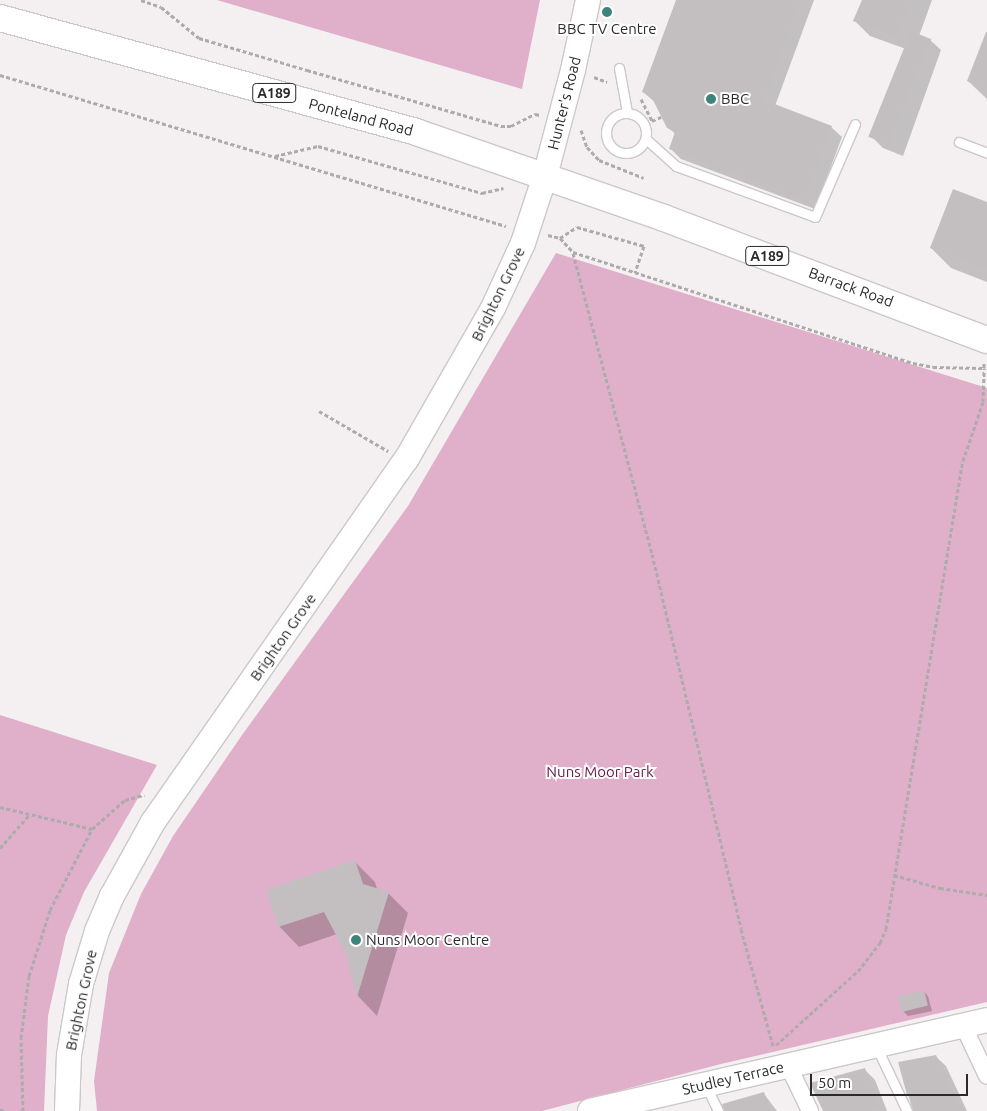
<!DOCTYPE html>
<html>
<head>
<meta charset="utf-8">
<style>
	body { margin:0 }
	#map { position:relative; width:987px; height:1111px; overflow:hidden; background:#f4f0f2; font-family:Ubuntu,sans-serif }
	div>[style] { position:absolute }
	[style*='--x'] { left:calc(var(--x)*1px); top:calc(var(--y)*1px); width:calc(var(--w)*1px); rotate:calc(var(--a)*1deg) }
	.green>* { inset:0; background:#e0afc9 }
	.shadow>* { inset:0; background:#0003 }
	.building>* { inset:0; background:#c3bfc1; transform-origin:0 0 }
	.path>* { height:3px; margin-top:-1.5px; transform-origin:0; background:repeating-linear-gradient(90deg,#aeabad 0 4px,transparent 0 6.5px) }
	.roads { filter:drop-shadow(1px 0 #ccc8ca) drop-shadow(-1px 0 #ccc8ca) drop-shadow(0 1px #ccc8ca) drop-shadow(0 -1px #ccc8ca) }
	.lane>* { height:9px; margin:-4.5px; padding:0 4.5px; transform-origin:4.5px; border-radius:4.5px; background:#fff }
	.lane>.ring { margin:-4.5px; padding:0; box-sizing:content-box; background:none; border:9px solid #fff; border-radius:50% }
	.street>* { height:16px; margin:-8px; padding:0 8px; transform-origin:8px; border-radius:8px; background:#fff }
	.secondary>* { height:24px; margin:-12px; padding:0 12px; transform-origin:12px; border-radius:12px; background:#fff }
	.primary>* { height:26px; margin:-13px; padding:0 13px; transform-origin:13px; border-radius:13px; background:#fff }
	.dots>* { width:14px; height:14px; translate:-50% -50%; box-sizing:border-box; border:2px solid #fff; border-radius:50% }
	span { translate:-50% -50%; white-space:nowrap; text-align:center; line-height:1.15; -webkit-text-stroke:4px #fff; paint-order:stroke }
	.shield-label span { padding:1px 4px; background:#fff; border:1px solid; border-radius:4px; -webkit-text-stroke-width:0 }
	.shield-label { font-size:14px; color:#2b2a2a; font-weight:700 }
	.poi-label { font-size:15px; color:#2b2a2a }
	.left { translate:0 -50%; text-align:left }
	.street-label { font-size:15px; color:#2b2a2a }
	.park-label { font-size:15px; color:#67204d }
	.scale { position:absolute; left:810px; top:1074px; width:158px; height:22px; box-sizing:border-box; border:2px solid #2b2a2a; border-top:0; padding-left:6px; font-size:15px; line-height:18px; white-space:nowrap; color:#2b2a2a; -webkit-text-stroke:4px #fff; paint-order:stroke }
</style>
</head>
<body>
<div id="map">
	<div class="green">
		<div style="clip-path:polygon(217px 0,540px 0,522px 89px)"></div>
		<div style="clip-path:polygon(556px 253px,987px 388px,987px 1002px,721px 1064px,542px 1111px,97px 1111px,94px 1081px,109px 973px,141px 894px,173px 836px,242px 735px,408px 506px)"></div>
		<div style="clip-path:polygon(0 715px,157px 765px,84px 892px,66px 935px,48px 1016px,44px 1111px,0 1111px)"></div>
	</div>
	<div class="shadow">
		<div style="clip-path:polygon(677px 0,814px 0,775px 106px,831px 127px,842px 137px,815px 209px,681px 159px,671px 149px,676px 135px,668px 127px,656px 103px,643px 92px)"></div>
		<div style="clip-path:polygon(864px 0,932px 0,919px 36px,930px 40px,941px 50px,903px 156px,883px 148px,873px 138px,906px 49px,870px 36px,855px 21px)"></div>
		<div style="clip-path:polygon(987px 33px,987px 99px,968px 81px)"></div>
		<div style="clip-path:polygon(987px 204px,987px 282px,951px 268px,931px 248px)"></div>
		<div style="clip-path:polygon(355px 862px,375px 882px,377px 889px,388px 893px,408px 913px,377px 1016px,358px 996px,346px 952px,337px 934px,299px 947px,279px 926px)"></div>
		<div style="clip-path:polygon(923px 991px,928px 996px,932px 1011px,908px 1016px,903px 1011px)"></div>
		<div style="clip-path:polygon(935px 1056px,946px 1066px,967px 1111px,913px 1111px,899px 1063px)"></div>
		<div style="clip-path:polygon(865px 1070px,875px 1080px,887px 1111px,825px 1111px)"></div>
		<div style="clip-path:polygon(764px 1094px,777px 1111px,741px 1111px)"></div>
	</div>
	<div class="building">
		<div style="clip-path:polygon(676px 0,801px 0,764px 100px,832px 126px,805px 199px,669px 149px,675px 132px,667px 128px,651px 96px,642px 92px)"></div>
		<div style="clip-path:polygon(862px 0,912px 0,897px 37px,853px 21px)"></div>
		<div style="left:911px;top:31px;width:22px;height:114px;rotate:22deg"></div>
		<div style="clip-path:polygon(986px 32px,987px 32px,987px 89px,967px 81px)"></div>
		<div style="clip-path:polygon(953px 189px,987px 202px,987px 270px,930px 248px)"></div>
		<div style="clip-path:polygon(355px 860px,363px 884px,389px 892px,357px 997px,345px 952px,324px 912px,278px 927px,266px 890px)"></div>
		<div style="left:924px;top:990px;width:16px;height:27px;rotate:76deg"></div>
		<div style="clip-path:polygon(936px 1055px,947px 1077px,963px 1111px,921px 1111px,912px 1093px,907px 1095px,898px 1062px)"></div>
		<div style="clip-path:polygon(865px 1068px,879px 1106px,869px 1111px,823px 1111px,810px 1083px)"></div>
		<div style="clip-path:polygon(764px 1092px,771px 1111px,724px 1111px,722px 1104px)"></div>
	</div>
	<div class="path">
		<div style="--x:141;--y:0;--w:21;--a:19"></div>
		<div style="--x:161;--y:7;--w:49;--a:39.2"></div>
		<div style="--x:199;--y:38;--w:113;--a:16.5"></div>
		<div style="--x:307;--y:70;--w:202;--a:16.1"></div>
		<div style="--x:501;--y:126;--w:10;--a:0"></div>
		<div style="--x:511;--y:126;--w:27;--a:-27"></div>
		<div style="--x:535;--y:114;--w:5;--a:11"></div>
		<div style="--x:0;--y:75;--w:528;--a:16.62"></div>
		<div style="--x:594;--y:77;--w:14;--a:21"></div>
		<div style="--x:641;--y:99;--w:25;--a:63"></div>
		<div style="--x:652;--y:121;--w:10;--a:-24"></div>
		<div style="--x:581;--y:130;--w:18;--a:71"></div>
		<div style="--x:587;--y:147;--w:18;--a:47"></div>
		<div style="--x:599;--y:160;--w:48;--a:21.8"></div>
		<div style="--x:275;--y:156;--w:44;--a:-13.1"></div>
		<div style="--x:318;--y:146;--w:171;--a:16"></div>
		<div style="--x:482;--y:193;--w:22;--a:-13"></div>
		<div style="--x:548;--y:235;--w:12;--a:14"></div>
		<div style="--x:560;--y:238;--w:19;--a:47"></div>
		<div style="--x:573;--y:252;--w:358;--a:18.1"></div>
		<div style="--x:913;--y:363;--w:20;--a:11"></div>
		<div style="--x:933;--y:367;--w:51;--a:1.1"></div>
		<div style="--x:984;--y:368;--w:6;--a:-90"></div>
		<div style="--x:560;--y:238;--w:20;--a:-33"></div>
		<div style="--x:577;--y:227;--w:70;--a:15.8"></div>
		<div style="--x:644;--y:246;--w:28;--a:109"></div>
		<div style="--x:573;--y:253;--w:311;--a:75.3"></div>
		<div style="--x:652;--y:554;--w:385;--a:76.6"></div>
		<div style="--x:741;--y:929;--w:121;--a:74.7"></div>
		<div style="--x:319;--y:411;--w:80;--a:30.1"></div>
		<div style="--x:0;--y:807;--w:95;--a:13.4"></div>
		<div style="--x:0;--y:848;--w:45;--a:-48.6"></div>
		<div style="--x:894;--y:875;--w:48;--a:15.8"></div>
		<div style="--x:940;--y:888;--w:48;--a:8.5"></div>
		<div style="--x:776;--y:1045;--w:110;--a:-42.1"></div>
		<div style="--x:858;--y:971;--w:36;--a:-52"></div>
		<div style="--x:880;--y:943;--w:15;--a:-67"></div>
		<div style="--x:886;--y:929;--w:474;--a:-80.7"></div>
		<div style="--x:963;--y:461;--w:62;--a:-71.3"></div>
		<div style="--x:983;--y:402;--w:34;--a:-88"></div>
		<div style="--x:0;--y:1109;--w:4;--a:34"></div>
		<div style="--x:23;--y:1111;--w:73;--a:-91.6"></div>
		<div style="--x:21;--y:1038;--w:63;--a:-82.6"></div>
		<div style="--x:29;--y:976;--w:69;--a:-72.3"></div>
		<div style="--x:50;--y:910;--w:91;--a:-62.6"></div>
		<div style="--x:92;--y:829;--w:44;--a:-41.3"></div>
		<div style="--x:125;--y:800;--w:20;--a:-15"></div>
	</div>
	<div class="roads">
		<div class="lane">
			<div style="--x:619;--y:68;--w:45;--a:79.7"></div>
			<div class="ring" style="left:606px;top:113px;width:31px;height:31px"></div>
			<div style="--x:646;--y:139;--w:40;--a:42"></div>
			<div style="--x:676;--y:166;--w:148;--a:20.1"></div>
			<div style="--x:815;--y:217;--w:101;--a:-66.7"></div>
			<div style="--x:959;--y:142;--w:30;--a:21"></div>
			<div style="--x:876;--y:1046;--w:72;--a:64.5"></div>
			<div style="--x:706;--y:1086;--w:28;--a:64"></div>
		</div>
		<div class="street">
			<div style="--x:963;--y:1025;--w:56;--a:64.8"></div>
			<div style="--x:788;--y:1065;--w:51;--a:64.4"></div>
		</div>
		<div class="secondary">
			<div style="--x:67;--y:1111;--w:56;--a:-88"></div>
			<div style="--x:69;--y:1055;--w:72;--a:-80.4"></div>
			<div style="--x:81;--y:984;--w:55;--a:-73.2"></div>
			<div style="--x:97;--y:931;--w:38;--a:-67"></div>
			<div style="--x:112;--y:896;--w:85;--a:-61"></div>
			<div style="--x:153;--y:822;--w:442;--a:-55.1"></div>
			<div style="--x:406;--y:460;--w:175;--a:-60.2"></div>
			<div style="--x:493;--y:308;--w:72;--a:-65.2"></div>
			<div style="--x:523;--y:243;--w:71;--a:-71.8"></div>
			<div style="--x:545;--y:176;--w:110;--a:-75.2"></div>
			<div style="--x:573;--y:70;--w:72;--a:-77.9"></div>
			<div style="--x:590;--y:1111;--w:407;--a:-12.9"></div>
		</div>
		<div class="primary">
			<div style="--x:0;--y:18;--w:431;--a:15.3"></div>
			<div style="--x:416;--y:132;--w:262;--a:19.1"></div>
			<div style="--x:664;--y:218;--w:345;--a:20.7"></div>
		</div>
	</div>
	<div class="dots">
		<div style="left:607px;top:12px;background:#3d847d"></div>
		<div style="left:711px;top:99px;background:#3d847d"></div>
		<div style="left:356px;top:940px;background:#3d847d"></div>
	</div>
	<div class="shield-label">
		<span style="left:274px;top:93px">A189</span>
		<span style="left:767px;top:256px">A189</span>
	</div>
	<div class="poi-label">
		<span style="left:607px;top:29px">BBC TV Centre</span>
		<span class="left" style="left:721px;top:99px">BBC</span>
		<span class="left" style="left:366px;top:940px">Nuns Moor Centre</span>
	</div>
	<div class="street-label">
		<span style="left:564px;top:103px;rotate:-76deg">Hunter's Road</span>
		<span style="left:361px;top:117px;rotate:15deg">Ponteland Road</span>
		<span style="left:851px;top:287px;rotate:20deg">Barrack Road</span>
		<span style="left:498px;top:294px;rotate:-64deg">Brighton Grove</span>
		<span style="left:283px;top:637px;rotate:-55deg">Brighton Grove</span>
		<span style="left:81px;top:1000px;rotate:-78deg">Brighton Grove</span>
		<span style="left:733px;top:1078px;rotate:-13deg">Studley Terrace</span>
	</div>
	<div class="park-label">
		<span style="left:600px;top:772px">Nuns Moor Park</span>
	</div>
	<div class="scale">50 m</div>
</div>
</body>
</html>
